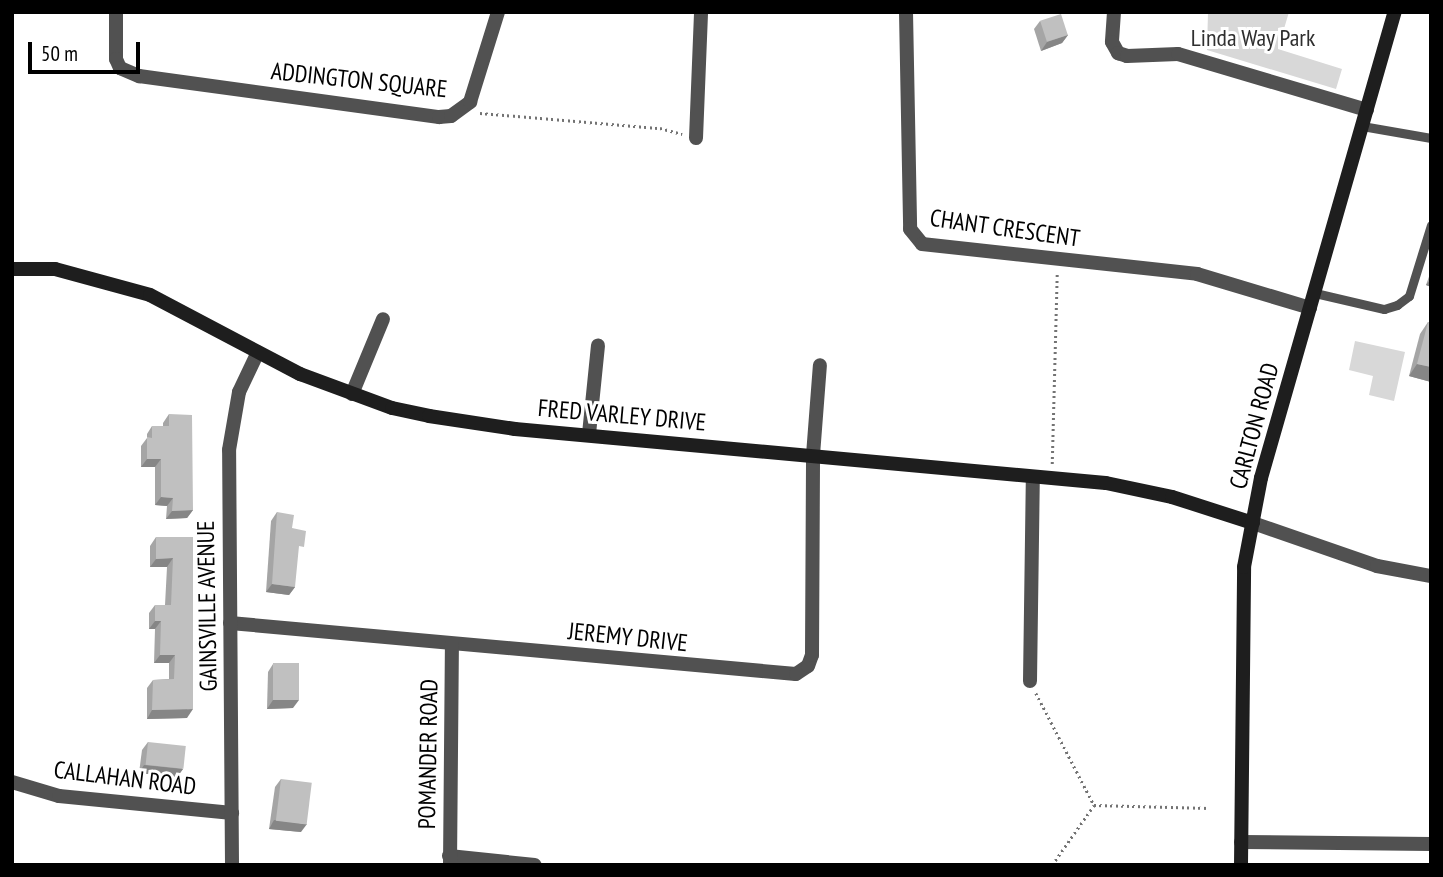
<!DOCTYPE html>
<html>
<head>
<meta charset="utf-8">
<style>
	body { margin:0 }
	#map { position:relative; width:1443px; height:877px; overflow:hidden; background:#fff; font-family:"PT Sans Narrow",sans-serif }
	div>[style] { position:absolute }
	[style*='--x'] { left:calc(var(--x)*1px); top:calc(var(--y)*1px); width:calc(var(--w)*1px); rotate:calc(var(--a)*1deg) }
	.green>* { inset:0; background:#d8d8d8 }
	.path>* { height:2.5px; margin-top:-1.25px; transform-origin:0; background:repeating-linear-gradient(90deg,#737373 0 2px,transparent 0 5.5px) }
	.lane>* { height:9px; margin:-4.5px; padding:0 4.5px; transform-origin:4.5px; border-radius:4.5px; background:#515151 }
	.street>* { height:14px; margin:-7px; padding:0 7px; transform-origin:7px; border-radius:7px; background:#515151 }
	.secondary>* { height:14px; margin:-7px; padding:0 7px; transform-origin:7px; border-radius:7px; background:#1e1e1e }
	.wall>* { inset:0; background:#a5a5a5 }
	.shaded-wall>* { inset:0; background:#868686 }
	.building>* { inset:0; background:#c0c0c0; transform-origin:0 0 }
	span { translate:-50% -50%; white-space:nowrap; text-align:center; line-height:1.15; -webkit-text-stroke:6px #fff; paint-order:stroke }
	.park-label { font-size:24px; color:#2f2f2f }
	.street-label { font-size:24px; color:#000 }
	.frame { position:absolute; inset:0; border:14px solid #000; pointer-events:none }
	.scale { position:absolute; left:28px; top:42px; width:112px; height:32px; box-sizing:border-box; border:4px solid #000; border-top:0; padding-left:9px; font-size:21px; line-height:24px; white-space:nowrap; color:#000; -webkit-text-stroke:5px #fff; paint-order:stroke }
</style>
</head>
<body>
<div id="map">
	<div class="green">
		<div style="clip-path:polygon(1208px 12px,1289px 12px,1278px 49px,1342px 69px,1336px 89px,1207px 50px)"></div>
		<div style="clip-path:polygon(1355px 341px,1405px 352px,1394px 401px,1369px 395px,1373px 376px,1349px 370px)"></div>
	</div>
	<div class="path">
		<div style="--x:480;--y:113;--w:181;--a:4.8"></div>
		<div style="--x:660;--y:128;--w:23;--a:15"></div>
		<div style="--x:1052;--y:464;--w:190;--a:-88.5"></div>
		<div style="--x:1036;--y:693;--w:126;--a:62.6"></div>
		<div style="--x:1094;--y:805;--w:115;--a:1.5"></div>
		<div style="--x:1052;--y:865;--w:73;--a:-55"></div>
	</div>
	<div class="lane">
		<div style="--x:1362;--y:126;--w:70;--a:9.9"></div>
		<div style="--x:1315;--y:293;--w:71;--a:13.1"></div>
		<div style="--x:1384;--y:309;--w:14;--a:-17"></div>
		<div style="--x:1397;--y:305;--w:15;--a:-37"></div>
		<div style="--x:1409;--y:296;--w:74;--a:-72.8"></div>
	</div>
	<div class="street">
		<div style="--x:116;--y:12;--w:47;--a:90"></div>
		<div style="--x:116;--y:59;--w:10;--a:66"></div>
		<div style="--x:120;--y:68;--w:21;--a:23"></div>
		<div style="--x:139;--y:76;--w:303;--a:7.8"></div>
		<div style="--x:439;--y:117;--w:12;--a:-5"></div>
		<div style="--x:451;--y:116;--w:24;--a:-36"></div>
		<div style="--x:470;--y:102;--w:94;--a:-72.7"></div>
		<div style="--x:906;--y:12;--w:217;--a:88.9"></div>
		<div style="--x:910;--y:229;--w:19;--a:51"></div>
		<div style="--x:922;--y:244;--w:277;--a:6.2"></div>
		<div style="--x:1197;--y:274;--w:118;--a:16.7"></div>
		<div style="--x:1114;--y:12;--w:30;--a:94"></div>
		<div style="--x:1112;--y:42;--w:13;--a:61"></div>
		<div style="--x:1118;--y:53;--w:9;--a:18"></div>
		<div style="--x:1127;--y:56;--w:51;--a:-2.2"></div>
		<div style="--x:1178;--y:54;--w:197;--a:16.5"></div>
		<div style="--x:696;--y:138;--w:126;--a:-87.7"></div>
		<div style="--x:352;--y:394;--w:81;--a:-67.5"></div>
		<div style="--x:589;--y:434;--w:89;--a:-84.2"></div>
		<div style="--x:1253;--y:523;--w:131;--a:19.1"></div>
		<div style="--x:1377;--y:566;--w:55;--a:10.5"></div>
		<div style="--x:230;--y:623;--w:568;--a:5.15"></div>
		<div style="--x:796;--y:674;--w:14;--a:-34"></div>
		<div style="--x:808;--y:666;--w:12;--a:-70"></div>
		<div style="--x:812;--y:655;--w:200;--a:-89.7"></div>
		<div style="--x:813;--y:455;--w:90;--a:-85.6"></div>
		<div style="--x:1030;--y:681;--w:204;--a:-89.2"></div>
		<div style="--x:12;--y:782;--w:49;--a:16.6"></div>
		<div style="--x:59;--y:796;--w:174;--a:5.6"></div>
		<div style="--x:1241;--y:842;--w:190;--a:0.6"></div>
		<div style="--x:449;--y:856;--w:86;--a:6"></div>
		<div style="--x:232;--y:865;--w:415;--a:-90.4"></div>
		<div style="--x:229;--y:450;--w:59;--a:-80.2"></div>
		<div style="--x:239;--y:392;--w:44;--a:-64.6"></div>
		<div style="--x:450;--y:865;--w:221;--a:-89.5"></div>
	</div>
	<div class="secondary">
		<div style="--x:12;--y:269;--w:43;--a:0"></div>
		<div style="--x:55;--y:269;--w:98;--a:15.3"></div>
		<div style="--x:150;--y:295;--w:170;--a:27.8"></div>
		<div style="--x:300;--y:374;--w:98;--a:20.3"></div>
		<div style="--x:392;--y:408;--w:38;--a:12"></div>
		<div style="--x:429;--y:416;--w:87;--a:8.6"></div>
		<div style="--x:515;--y:429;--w:593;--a:5.22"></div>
		<div style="--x:1106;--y:483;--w:67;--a:12"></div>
		<div style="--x:1172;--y:497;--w:85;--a:17.8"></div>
		<div style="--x:1241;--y:865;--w:298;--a:-89.4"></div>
		<div style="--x:1244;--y:567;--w:91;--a:-79.2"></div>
		<div style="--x:1261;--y:478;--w:485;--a:-74"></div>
	</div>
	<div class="wall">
		<div style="clip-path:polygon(1040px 21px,1068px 35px,1062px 43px,1041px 51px,1034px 29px)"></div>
		<div style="clip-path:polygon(1431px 271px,1431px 287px,1426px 285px)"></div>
		<div style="clip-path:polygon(1428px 322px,1431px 382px,1409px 376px,1420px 334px)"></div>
		<div style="clip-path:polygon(169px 414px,193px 510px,187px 518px,166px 519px,167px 506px,155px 505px,155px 467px,141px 467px,141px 446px,147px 438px,147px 434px,152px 426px,163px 426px,163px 423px)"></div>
		<div style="clip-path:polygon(277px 512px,292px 528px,295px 587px,289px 595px,266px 592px,271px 521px)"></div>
		<div style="clip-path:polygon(156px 537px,193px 537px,187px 718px,147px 719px,147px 688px,153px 680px,169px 679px,169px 663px,154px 663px,155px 629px,149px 629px,149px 613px,155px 605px,165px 605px,167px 567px,150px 567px,150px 546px)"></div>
		<div style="clip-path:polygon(273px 664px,293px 708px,267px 709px,268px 672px)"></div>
		<div style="clip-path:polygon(148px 742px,183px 769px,177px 777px,139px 773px,142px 750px)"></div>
		<div style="clip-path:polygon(281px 779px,301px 832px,269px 829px,275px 787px)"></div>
	</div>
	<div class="shaded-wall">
		<div style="clip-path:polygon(1068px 35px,1062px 43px,1041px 51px,1047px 42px)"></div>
		<div style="clip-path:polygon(1431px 279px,1431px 287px,1426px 285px)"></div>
		<div style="clip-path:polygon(1417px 364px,1431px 367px,1431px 382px,1409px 376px)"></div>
		<div style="clip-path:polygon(147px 459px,161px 459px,155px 467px,141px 467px)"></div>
		<div style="clip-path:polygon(161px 497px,173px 498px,167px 506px,155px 505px)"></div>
		<div style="clip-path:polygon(193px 510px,187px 518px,166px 519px,172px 511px)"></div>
		<div style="clip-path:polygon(173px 558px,167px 567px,150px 567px,156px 559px)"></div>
		<div style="clip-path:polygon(272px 584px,295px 587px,289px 595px,266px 592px)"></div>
		<div style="clip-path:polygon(155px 621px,161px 621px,155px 629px,149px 629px)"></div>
		<div style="clip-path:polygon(160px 655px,175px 655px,169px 663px,154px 663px)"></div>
		<div style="clip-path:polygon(273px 700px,299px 700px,293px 708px,267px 709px)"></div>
		<div style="clip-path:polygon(193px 709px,187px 718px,147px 719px,152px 710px)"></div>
		<div style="clip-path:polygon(144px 765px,183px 769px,177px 777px,139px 773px)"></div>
		<div style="clip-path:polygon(274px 820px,307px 824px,301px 832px,269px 829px)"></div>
	</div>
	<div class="building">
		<div style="left:1061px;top:14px;width:22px;height:22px;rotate:72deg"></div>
		<div style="clip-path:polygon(1428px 322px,1431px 322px,1431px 367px,1417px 364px)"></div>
		<div style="clip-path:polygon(169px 414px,192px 415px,193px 510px,172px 511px,173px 498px,161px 497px,161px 459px,147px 459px,147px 437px,152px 438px,152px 426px,169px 426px)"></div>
		<div style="clip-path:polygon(277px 512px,294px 515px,292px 528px,306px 531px,304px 547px,299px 546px,295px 587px,272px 584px)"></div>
		<div style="clip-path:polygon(156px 537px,193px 537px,193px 709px,152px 710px,153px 680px,174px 679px,175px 655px,160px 655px,161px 621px,155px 621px,155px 605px,171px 605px,173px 558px,156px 559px)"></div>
		<div style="left:299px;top:663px;width:37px;height:26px;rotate:90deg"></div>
		<div style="left:148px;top:742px;width:38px;height:23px;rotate:6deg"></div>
		<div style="left:281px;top:779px;width:31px;height:42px;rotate:7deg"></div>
	</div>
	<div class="park-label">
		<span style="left:1253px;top:38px">Linda Way Park</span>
	</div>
	<div class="street-label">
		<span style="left:359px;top:80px;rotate:6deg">ADDINGTON SQUARE</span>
		<span style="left:1005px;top:228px;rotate:8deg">CHANT CRESCENT</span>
		<span style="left:622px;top:415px;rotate:5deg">FRED VARLEY DRIVE</span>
		<span style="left:1254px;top:426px;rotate:-75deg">CARLTON ROAD</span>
		<span style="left:207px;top:606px;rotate:-91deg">GAINSVILLE AVENUE</span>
		<span style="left:628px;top:637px;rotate:6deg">JEREMY DRIVE</span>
		<span style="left:428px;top:754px;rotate:-89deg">POMANDER ROAD</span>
		<span style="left:125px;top:778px;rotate:7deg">CALLAHAN ROAD</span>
	</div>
	<div class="frame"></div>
	<div class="scale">50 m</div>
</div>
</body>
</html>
